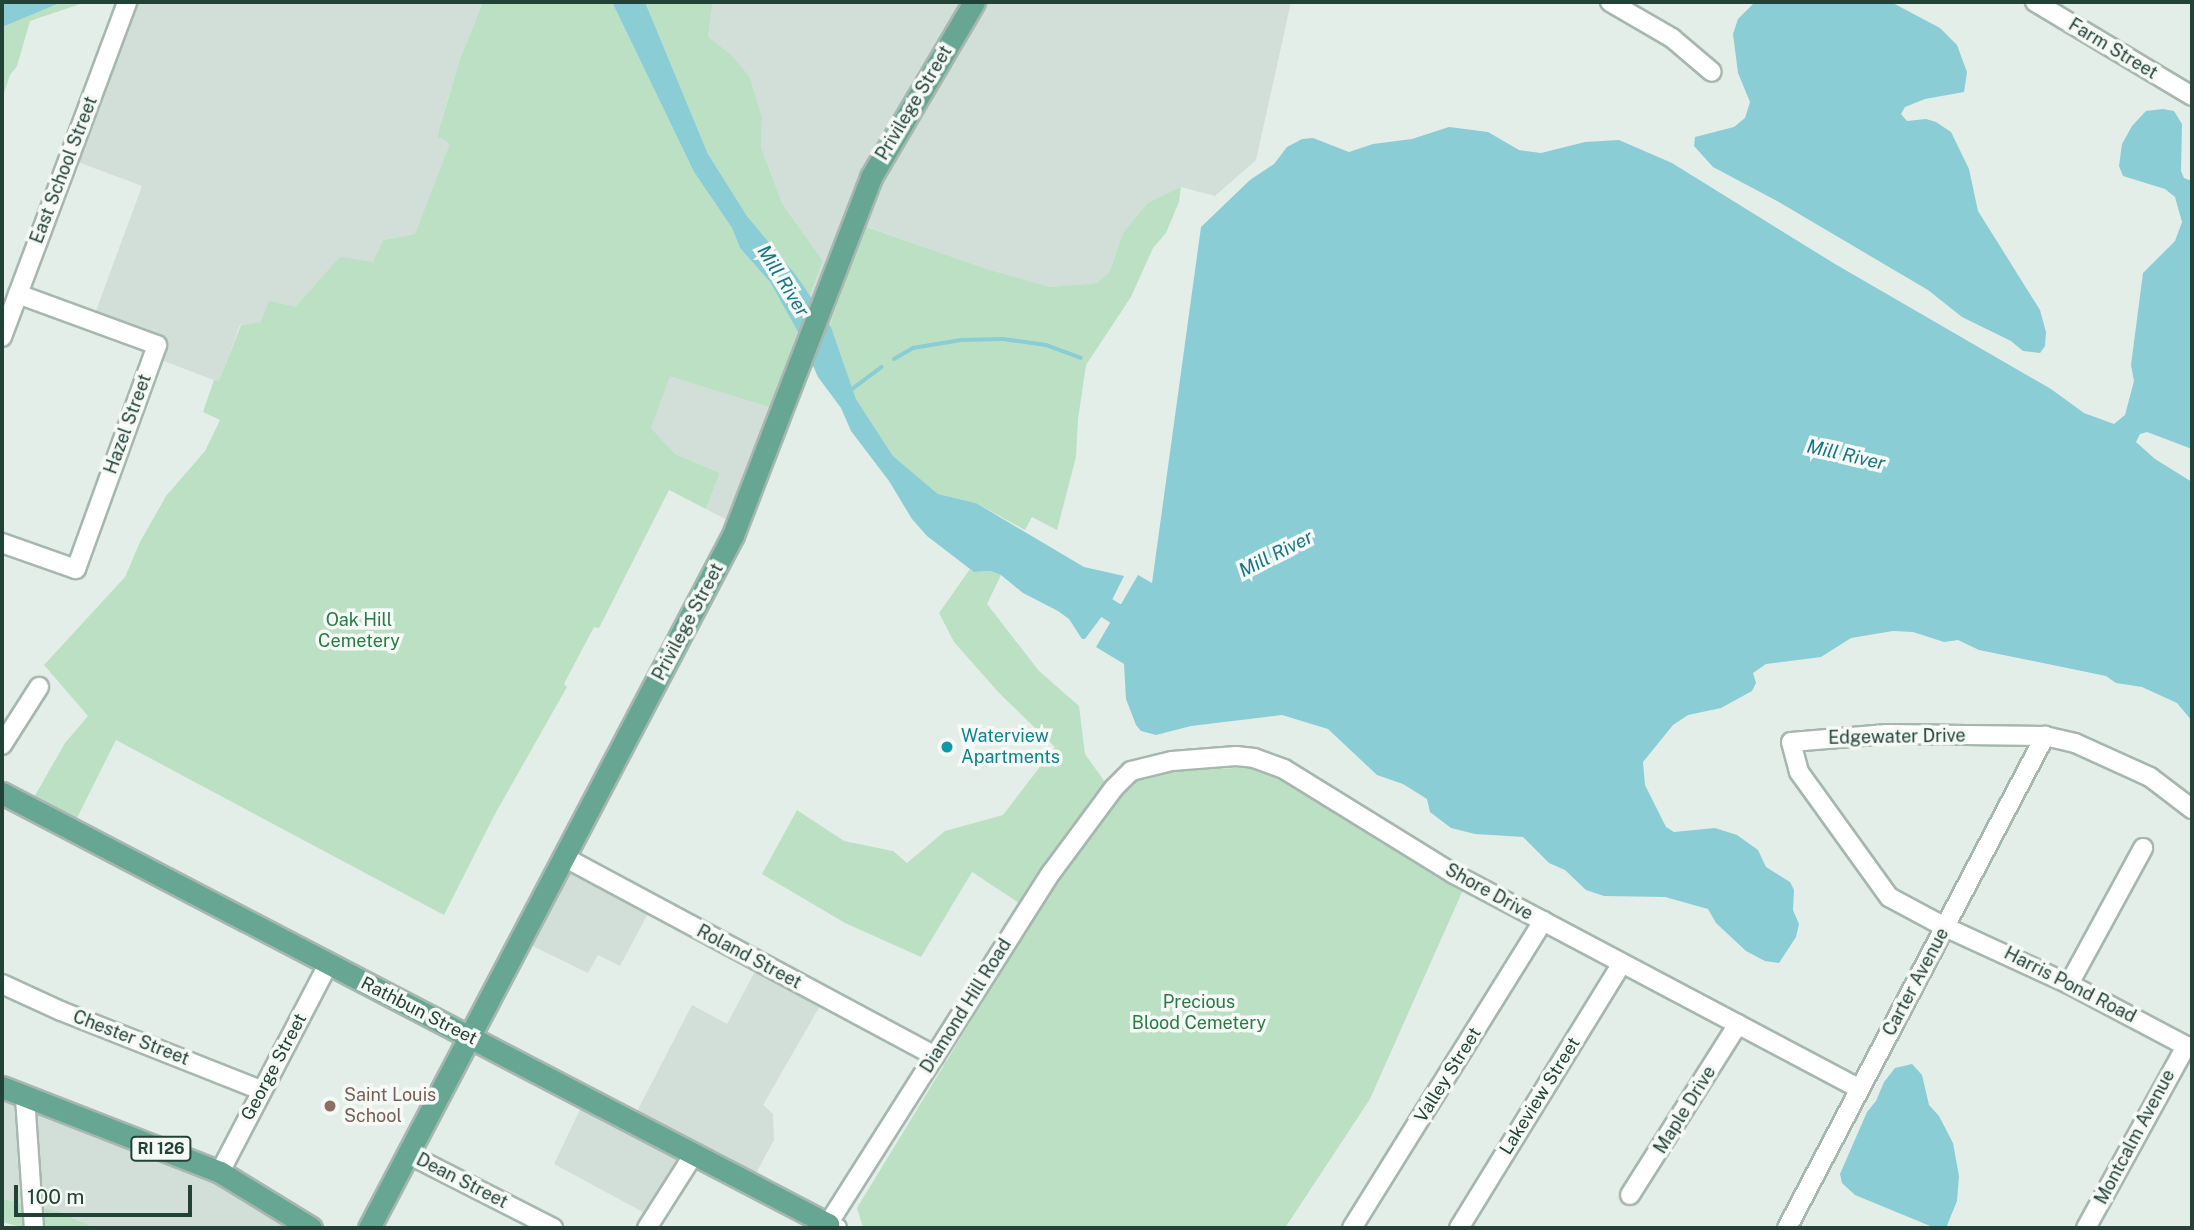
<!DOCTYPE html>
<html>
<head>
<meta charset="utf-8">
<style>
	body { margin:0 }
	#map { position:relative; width:2194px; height:1230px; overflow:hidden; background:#e4eee9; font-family:"Public Sans",sans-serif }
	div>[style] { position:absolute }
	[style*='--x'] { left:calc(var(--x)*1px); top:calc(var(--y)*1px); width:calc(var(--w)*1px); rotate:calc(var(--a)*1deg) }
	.built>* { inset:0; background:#d2ded8 }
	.green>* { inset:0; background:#bce0c4 }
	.water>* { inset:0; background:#8acdd5 }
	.stream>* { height:3.5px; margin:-1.75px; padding:0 1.75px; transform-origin:1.75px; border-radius:1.75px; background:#8acdd5 }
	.river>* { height:21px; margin:-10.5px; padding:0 10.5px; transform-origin:10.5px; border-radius:10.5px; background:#8acdd5 }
	.roads { filter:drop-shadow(2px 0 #a6b7b0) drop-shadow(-2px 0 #a6b7b0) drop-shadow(0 2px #a6b7b0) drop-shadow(0 -2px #a6b7b0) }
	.minor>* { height:18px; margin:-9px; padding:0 9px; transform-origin:9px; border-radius:9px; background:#fff }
	.major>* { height:21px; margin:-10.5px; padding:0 10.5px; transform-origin:10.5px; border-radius:10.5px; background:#66a692 }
	.dots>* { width:19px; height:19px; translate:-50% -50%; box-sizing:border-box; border:4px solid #f5faf7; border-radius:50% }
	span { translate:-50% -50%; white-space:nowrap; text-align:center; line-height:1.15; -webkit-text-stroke:7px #f5faf7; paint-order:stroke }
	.shield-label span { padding:2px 5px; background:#f5faf7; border:2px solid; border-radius:5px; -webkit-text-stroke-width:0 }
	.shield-label { font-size:16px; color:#224137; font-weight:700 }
	.street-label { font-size:18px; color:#224137 }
	.park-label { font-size:18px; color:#2a7a45 }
	.culture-label { font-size:18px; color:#0d838f }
	.left { translate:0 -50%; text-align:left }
	.education-label { font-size:18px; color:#785e54 }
	.water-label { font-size:19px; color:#197480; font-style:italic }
	.frame { position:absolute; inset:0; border:4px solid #224137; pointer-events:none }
	.scale { position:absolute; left:14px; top:1185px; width:178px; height:32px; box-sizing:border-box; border:4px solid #224137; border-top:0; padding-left:9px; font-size:21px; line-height:24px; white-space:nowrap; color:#224137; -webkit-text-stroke:5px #f5faf7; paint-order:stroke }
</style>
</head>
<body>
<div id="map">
	<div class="built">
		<div style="clip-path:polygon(131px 2px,483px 2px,460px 59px,437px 135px,451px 144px,415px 234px,383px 240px,373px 263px,340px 258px,295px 307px,261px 322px,240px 325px,219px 382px,148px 355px,153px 342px,93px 319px,142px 186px,70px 159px)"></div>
		<div style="clip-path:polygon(713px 2px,1291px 2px,1256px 160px,1215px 196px,1181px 187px,1123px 233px,1109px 273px,1096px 283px,1051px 287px,990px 270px,865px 226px,830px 325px,809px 298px,823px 261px,783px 205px,761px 148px,762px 118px,708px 37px)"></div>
		<div style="clip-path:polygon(798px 330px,812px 363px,745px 529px,706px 509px,720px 473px,675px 454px,651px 428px,670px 375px,772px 408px)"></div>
		<div style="clip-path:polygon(562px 854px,653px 904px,620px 966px,598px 955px,588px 973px,518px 939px)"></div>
		<div style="clip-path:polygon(760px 962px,825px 997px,763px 1105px,773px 1114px,774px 1140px,749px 1186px,697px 1156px,656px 1219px,554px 1164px,585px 1099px,632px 1121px,692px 1005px,727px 1024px)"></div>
		<div style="clip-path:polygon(2px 1086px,219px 1171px,311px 1228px,96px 1228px,57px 1211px,2px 1199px)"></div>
	</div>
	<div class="green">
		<div style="clip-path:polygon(2px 2px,86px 2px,30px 21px,17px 66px,10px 75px,2px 99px)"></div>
		<div style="clip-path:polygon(483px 2px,612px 2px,694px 172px,732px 228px,740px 248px,770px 282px,798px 330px,772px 408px,670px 376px,651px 428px,675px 454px,720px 473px,706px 509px,669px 490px,599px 628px,594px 627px,564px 684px,567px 687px,495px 814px,444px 915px,116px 740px,73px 826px,29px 806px,65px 743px,88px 716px,44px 665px,125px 577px,140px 542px,166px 496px,205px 451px,220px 420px,203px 412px,214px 380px,219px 381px,241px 325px,261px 322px,269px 301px,295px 307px,340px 257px,373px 262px,383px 240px,415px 234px,450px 144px,437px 136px,460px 59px)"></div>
		<div style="clip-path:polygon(645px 2px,713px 2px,708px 37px,730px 54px,749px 76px,762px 118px,761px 148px,783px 205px,823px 261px,809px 298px,796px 275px,747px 216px,708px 154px)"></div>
		<div style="clip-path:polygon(1181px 187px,1179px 202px,1166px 233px,1153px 248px,1131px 297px,1086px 365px,1078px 419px,1076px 457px,1057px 530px,1032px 517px,1025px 530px,976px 503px,938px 494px,893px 456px,856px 399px,830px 325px,864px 226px,990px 270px,1051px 287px,1096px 283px,1109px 273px,1123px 233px,1148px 203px)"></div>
		<div style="clip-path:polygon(970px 569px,974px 572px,991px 571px,1001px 575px,987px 604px,1039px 671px,1079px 706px,1085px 754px,1105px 782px,1119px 792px,1145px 775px,1168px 771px,1259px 767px,1463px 890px,1370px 1099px,1285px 1228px,863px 1228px,857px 1208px,1036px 914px,972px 872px,921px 957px,845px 923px,762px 874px,797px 810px,844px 841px,893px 851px,907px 863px,945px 831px,1003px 815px,1055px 747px,1000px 694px,954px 642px,939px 613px)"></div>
		<div style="clip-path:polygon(2px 1199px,57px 1211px,96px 1228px,25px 1228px,2px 1222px)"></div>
	</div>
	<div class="water">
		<div style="clip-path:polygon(2px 2px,62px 2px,2px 27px)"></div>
		<div style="clip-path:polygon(612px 2px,645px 2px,708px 154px,747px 216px,796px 275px,831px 327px,856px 399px,893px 456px,938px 494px,976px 503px,1084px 567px,1124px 576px,1108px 608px,1085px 639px,1082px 639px,1069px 619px,1058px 611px,1023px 593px,1001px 575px,991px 571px,974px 572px,927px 536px,912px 519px,889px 481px,851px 431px,841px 408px,818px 377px,797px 330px,770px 282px,740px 248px,732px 228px,694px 172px)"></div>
		<div style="clip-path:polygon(1755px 2px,1891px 2px,1940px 28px,1957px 45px,1967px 72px,1964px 92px,1925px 99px,1905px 107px,1901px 114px,1907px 121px,1926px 119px,1936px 122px,1951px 132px,1969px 169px,1978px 211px,2040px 310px,2046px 332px,2045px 346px,2040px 353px,2023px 351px,2011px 341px,1962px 317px,1928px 290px,1777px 201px,1713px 167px,1694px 146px,1695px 137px,1734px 127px,1745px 118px,1750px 102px,1738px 73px,1733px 34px,1738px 19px)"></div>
		<div style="clip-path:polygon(2163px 109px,2174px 111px,2182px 124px,2181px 171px,2184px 178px,2192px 181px,2192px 449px,2147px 432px,2140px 434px,2136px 442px,2155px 459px,2192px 482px,2192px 721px,2177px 703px,2142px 687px,2116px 683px,2106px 676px,1979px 650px,1958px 640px,1944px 642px,1913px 632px,1893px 631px,1851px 638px,1821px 657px,1766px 664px,1753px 673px,1756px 683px,1752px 691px,1721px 708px,1688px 715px,1673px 725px,1643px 762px,1645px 785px,1666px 827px,1674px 832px,1715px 828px,1737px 835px,1758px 850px,1766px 867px,1790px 882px,1794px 890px,1793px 910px,1799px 924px,1796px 937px,1779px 963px,1765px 961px,1746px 951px,1716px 923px,1708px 909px,1665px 897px,1604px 896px,1586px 890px,1565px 870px,1549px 863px,1523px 837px,1475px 834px,1451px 828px,1430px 812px,1427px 799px,1403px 784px,1377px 775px,1328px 729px,1282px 715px,1191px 726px,1156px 735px,1141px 731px,1136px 725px,1126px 699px,1124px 664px,1096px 647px,1138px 575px,1152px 583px,1201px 227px,1250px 180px,1274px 164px,1287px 147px,1302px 139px,1313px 138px,1349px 152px,1373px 144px,1412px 139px,1449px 127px,1488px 132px,1519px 150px,1541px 153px,1585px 142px,1619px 140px,1672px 163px,1835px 264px,2051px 389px,2084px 413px,2114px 424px,2125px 415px,2134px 381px,2131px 365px,2143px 273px,2175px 241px,2182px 222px,2175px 197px,2165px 189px,2123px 176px,2119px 166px,2122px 144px,2132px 126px,2146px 111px)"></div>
		<div style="clip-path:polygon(1912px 1064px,1922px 1075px,1929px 1105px,1939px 1116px,1953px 1143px,1959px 1176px,1957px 1201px,1946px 1228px,1935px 1228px,1855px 1195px,1842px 1183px,1840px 1174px,1867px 1112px,1876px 1101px,1884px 1082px,1895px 1068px)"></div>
	</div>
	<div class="stream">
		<div style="--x:894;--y:359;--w:22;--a:-30"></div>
		<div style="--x:913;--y:348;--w:50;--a:-9.3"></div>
		<div style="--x:962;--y:340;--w:41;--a:-1.4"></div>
		<div style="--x:1003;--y:339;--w:43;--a:7.9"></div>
		<div style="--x:1046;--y:345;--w:37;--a:20"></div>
		<div style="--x:851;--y:390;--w:38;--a:-37"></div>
	</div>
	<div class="river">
		<div style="--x:1083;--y:593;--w:38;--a:32"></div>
		<div style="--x:1115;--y:613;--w:28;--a:23"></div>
	</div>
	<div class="roads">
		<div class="minor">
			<div style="--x:1610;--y:2;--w:72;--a:30.1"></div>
			<div style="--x:1672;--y:38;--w:52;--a:40.4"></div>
			<div style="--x:2035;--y:2;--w:183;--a:30.9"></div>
			<div style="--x:2;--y:337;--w:358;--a:-69.5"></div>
			<div style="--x:2;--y:543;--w:78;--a:19.4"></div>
			<div style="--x:76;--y:569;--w:238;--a:-70.1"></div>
			<div style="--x:157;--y:345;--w:148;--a:-159.9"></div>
			<div style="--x:2;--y:745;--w:69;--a:-57.5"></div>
			<div style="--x:2192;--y:809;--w:53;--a:-142.7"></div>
			<div style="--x:2150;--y:777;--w:82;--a:-155.6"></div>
			<div style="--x:2075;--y:743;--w:31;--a:-167"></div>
			<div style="--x:2045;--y:736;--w:158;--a:-179.3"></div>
			<div style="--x:1887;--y:734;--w:96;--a:175.2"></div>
			<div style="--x:1791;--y:742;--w:31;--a:75"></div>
			<div style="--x:1799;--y:772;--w:154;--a:54.2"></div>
			<div style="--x:1889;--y:897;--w:64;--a:28.2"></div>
			<div style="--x:1945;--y:927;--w:136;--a:24.7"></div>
			<div style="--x:2069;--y:984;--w:139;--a:27.9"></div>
			<div style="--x:564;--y:857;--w:421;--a:28.2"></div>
			<div style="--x:2;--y:984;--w:65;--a:24.6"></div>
			<div style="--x:61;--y:1011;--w:215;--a:21.6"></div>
			<div style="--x:2069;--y:984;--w:155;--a:-61.4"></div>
			<div style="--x:25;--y:1097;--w:131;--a:86.1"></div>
			<div style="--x:408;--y:1154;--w:163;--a:27"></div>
			<div style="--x:220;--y:1172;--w:236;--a:-62.5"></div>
			<div style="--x:1630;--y:1195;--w:202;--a:-57.7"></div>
			<div style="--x:647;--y:1228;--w:88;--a:-57.6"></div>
			<div style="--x:837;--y:1228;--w:10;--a:-156"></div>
			<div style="--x:828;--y:1224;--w:416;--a:-57.6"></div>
			<div style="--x:1051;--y:873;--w:106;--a:-53.5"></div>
			<div style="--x:1114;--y:788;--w:24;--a:-45"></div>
			<div style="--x:1131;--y:771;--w:42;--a:-13.7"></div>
			<div style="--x:1172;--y:761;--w:64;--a:-4.5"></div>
			<div style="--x:1236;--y:756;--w:18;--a:6"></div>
			<div style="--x:1254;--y:758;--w:32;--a:20"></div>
			<div style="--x:1284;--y:769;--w:200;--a:31.7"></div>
			<div style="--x:1454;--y:874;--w:459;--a:27.9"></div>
			<div style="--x:1352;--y:1228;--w:362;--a:-58.1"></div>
			<div style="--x:1459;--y:1228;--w:311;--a:-58.4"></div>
			<div style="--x:1787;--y:1228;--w:556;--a:-62.33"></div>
			<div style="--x:2086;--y:1228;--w:208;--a:-61.2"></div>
		</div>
		<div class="major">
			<div style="--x:2;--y:793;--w:932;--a:27.56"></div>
			<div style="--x:828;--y:1224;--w:5;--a:127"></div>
			<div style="--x:2;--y:1087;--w:234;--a:21.3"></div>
			<div style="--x:220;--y:1172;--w:107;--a:31.6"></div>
			<div style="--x:369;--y:1228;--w:783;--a:-62.29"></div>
			<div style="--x:733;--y:535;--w:384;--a:-68.9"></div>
			<div style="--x:871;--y:177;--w:203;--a:-59.5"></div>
		</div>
	</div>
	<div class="dots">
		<div style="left:947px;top:747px;background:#0f9aa8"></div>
		<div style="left:330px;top:1106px;background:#8d6e63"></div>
	</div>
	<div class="shield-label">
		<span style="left:161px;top:1149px">RI 126</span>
	</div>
	<div class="street-label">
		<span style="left:2113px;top:49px;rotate:31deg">Farm Street</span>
		<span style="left:914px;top:103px;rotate:-59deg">Privilege Street</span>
		<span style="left:64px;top:170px;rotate:-69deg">East School Street</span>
		<span style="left:128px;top:424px;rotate:-70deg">Hazel Street</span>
		<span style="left:688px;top:622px;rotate:-62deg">Privilege Street</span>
		<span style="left:1897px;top:737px;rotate:-1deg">Edgewater Drive</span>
		<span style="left:1489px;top:892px;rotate:29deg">Shore Drive</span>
		<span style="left:749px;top:957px;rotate:28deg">Roland Street</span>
		<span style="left:1916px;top:982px;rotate:-62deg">Carter Avenue</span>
		<span style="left:2070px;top:985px;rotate:27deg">Harris Pond Road</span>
		<span style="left:966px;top:1006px;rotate:-58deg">Diamond Hill Road</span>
		<span style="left:419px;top:1011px;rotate:27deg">Rathbun Street</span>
		<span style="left:131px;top:1038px;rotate:21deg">Chester Street</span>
		<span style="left:274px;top:1067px;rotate:-62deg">George Street</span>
		<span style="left:1448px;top:1075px;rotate:-58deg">Valley Street</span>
		<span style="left:1540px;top:1096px;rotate:-58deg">Lakeview Street</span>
		<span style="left:1685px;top:1110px;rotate:-58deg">Maple Drive</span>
		<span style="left:2135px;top:1137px;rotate:-62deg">Montcalm Avenue</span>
		<span style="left:462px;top:1181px;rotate:27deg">Dean Street</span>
	</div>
	<div class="park-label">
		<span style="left:359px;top:631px">Oak Hill<br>Cemetery</span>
		<span style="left:1199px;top:1013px">Precious<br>Blood Cemetery</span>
	</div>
	<div class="culture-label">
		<span class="left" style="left:961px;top:747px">Waterview<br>Apartments</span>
	</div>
	<div class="education-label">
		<span class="left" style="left:344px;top:1106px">Saint Louis<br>School</span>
	</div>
	<div class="water-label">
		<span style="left:783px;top:281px;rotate:58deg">Mill River</span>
		<span style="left:1846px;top:455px;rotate:13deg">Mill River</span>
		<span style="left:1276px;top:554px;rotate:-27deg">Mill River</span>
	</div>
	<div class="frame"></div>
	<div class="scale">100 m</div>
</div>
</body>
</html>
